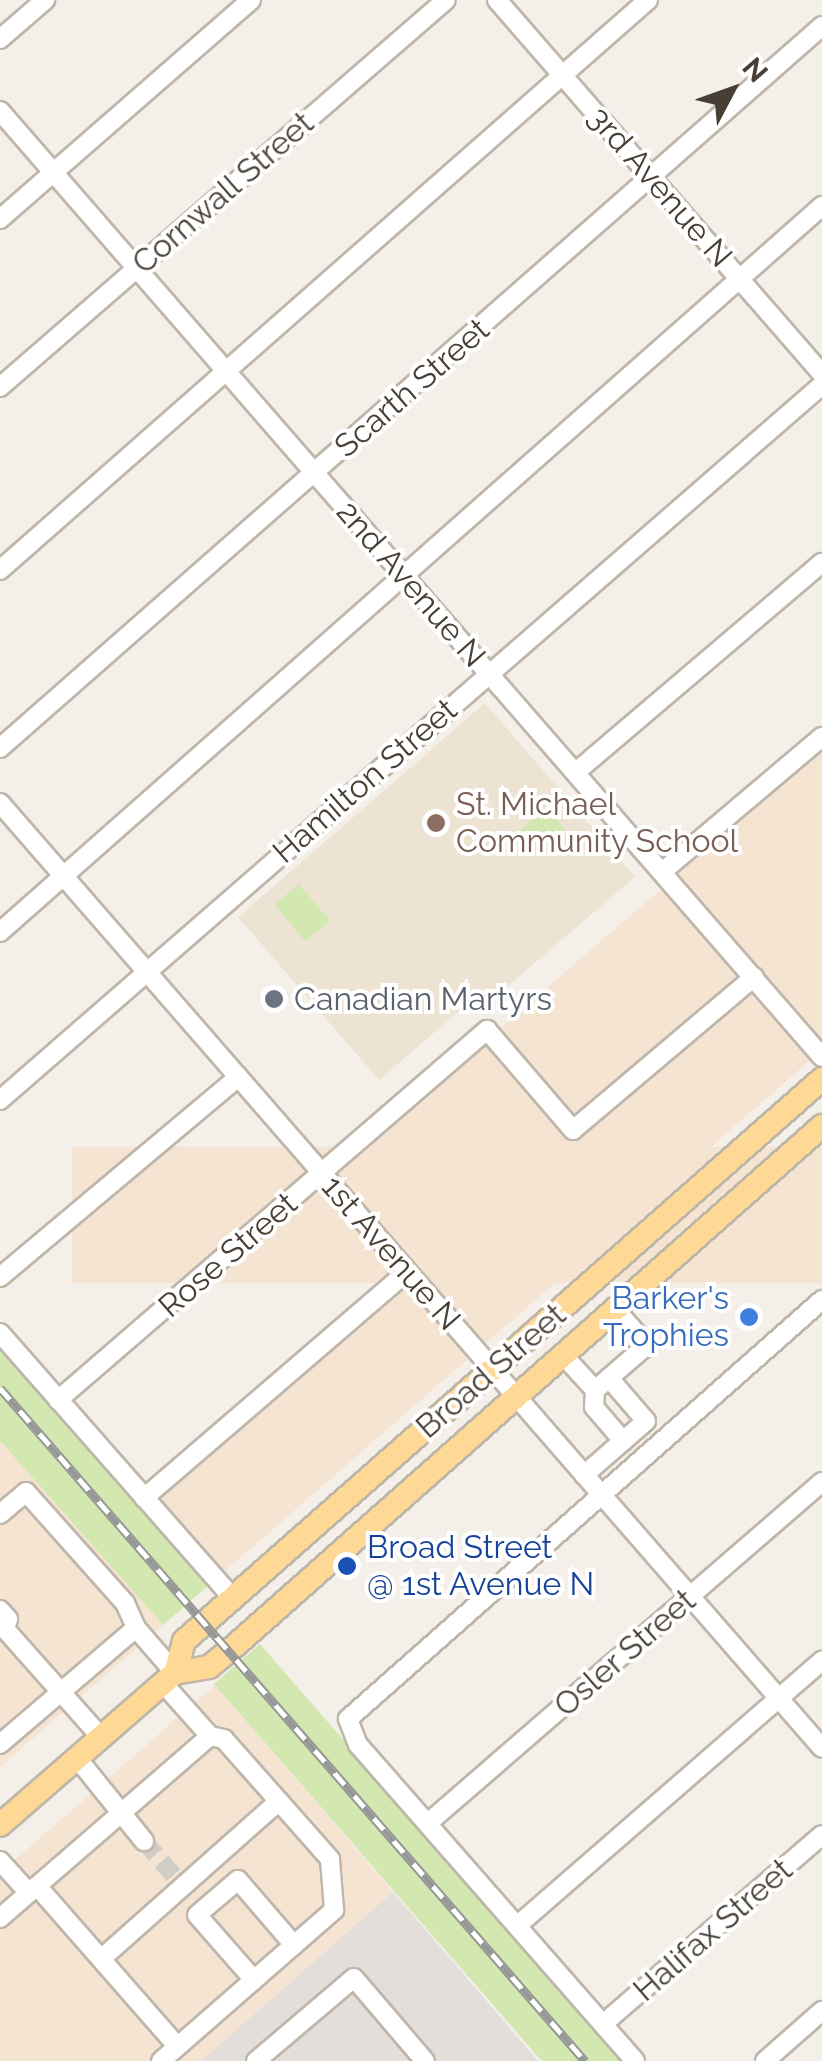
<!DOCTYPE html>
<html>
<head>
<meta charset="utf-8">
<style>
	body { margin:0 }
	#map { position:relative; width:822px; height:2061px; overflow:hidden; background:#f4efe8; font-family:Raleway,sans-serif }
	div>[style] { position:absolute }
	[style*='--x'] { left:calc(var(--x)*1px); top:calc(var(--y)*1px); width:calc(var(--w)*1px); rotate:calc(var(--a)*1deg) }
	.commercial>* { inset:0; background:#f6e4d3; transform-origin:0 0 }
	.industrial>* { inset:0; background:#e3ded9 }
	.education>* { inset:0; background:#ede3d2 }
	.green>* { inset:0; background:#d3e8b0; transform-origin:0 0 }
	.minor-tunnel>* { height:18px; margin-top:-9px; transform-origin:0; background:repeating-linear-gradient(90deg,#d1ccc4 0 18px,transparent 0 27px) }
	.roads { filter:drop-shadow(2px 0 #bfb6aa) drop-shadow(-2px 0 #bfb6aa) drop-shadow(0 2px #bfb6aa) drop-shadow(0 -2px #bfb6aa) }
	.minor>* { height:18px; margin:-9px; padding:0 9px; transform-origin:9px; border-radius:9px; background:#fff }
	.major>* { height:22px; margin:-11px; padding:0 11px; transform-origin:11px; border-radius:11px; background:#fed996 }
	.rail>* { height:9px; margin-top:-4.5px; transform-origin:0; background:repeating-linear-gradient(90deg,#fff 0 15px,#979797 0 30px); box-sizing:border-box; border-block:2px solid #979797 }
	.dots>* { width:28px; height:28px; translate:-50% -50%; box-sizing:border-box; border:5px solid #fff; border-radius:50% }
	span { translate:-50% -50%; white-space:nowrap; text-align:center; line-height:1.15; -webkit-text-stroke:8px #fff; paint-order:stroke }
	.street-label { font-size:32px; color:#473f36 }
	.education-label { font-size:32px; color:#785e54 }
	.left { translate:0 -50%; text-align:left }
	.worship-label { font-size:32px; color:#5b616d }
	.shop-label { font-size:32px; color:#366cbe }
	.right { translate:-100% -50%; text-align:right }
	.transit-label { font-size:32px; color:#164399 }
	.north { position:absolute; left:682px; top:40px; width:100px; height:100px; -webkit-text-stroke:8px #fff; paint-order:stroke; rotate:49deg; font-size:28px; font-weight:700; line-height:40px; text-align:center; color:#473f36 }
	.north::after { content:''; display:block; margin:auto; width:35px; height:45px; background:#473f36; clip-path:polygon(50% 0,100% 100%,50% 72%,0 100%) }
</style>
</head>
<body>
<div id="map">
	<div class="commercial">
		<div style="clip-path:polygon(822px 750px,822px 1050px,209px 1585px,142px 1508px,419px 1270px,335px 1171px)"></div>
		<div style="left:822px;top:1147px;width:136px;height:750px;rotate:90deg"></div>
		<div style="clip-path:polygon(0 1441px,163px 1625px,0 1767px)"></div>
		<div style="clip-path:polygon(215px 1685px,393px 1892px,201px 2061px,0 2061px,0 1873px)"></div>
	</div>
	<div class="industrial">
		<div style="clip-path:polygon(393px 1892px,538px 2061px,201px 2061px)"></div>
	</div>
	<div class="education">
		<div style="clip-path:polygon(485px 703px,635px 877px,482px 1008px,473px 999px,379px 1080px,238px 917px)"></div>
	</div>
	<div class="green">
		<div style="left:547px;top:808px;width:28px;height:45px;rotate:51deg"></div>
		<div style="left:299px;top:884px;width:48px;height:32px;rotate:50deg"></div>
		<div style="clip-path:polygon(0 1347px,209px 1585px,163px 1625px,0 1441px)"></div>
		<div style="left:260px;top:1644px;width:552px;height:61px;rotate:49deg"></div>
	</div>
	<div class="minor-tunnel">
		<div style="--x:144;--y:1841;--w:48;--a:49.3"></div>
	</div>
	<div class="roads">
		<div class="minor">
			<div style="--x:497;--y:0;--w:495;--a:49"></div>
			<div style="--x:0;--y:39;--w:60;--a:-40.9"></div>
			<div style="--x:0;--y:111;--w:1253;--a:49.01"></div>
			<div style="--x:0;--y:219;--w:333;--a:-41.1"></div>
			<div style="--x:0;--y:387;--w:590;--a:-40.95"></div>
			<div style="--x:0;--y:570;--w:863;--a:-41.34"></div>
			<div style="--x:0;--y:748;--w:1094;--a:-41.29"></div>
			<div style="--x:576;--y:772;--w:323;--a:-40.4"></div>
			<div style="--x:0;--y:803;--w:1252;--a:48.98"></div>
			<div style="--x:662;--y:872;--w:209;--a:-40.2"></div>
			<div style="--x:0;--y:932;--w:1097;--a:-41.45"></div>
			<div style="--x:0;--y:1100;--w:1089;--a:-41.02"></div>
			<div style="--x:0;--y:1277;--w:311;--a:-40"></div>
			<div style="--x:0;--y:1333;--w:353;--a:48.7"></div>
			<div style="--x:562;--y:1354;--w:49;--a:47.5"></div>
			<div style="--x:595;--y:1390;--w:69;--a:-40.9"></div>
			<div style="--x:647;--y:1345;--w:50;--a:-131.7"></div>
			<div style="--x:595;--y:1390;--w:17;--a:93"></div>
			<div style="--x:594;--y:1407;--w:45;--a:49.5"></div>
			<div style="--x:58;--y:1400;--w:567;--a:-40.78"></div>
			<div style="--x:487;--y:1030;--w:132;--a:49.3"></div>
			<div style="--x:573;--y:1130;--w:237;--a:-40.2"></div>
			<div style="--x:584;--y:1475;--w:82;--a:-41.1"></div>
			<div style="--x:646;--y:1421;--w:57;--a:-130.7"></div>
			<div style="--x:144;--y:1498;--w:347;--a:-40.7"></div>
			<div style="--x:0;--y:1514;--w:34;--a:-40"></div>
			<div style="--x:26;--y:1492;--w:149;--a:48.3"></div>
			<div style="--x:125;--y:1603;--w:27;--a:66"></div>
			<div style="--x:0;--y:1610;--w:12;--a:48"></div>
			<div style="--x:8;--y:1619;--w:10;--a:107"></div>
			<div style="--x:5;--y:1629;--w:144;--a:48.4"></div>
			<div style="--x:0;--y:1744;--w:179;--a:-40.5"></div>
			<div style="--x:136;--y:1628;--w:60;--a:49.1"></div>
			<div style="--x:77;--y:1758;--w:107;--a:51.1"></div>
			<div style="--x:428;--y:1823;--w:521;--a:-40.88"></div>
			<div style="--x:0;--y:1861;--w:43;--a:47.8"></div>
			<div style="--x:37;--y:1886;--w:213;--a:48.8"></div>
			<div style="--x:0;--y:1918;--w:278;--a:-40.9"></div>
			<div style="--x:210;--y:1736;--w:71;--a:-131.6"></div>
			<div style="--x:518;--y:1925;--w:403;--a:-41"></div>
			<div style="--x:101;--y:1959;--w:238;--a:-41.6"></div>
			<div style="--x:254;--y:1980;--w:86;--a:-131.2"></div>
			<div style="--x:197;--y:1915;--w:54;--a:-40.5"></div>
			<div style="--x:238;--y:1880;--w:86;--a:49.3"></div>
			<div style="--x:603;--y:2024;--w:289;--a:-40.8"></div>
			<div style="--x:161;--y:2061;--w:230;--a:-41.1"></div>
			<div style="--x:334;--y:1910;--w:51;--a:-94.5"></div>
			<div style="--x:330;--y:1859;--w:160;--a:-131.5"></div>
			<div style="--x:224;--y:1739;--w:14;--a:-168"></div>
			<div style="--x:256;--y:2061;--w:128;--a:-40.3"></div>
			<div style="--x:354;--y:1978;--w:109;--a:49.5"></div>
			<div style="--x:635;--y:2061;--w:420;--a:-131.2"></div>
			<div style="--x:358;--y:1745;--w:28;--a:-111"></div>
			<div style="--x:348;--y:1719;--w:633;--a:-41.48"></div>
			<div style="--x:765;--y:2061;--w:76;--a:-41.3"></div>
		</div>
		<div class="major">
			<div style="--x:175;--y:1673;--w:33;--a:-74"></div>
			<div style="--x:184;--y:1641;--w:850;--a:-41.38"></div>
			<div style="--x:0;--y:1825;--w:232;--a:-41"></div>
			<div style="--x:175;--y:1673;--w:35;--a:-10"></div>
			<div style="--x:209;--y:1667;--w:26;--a:-39"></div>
			<div style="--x:229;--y:1651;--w:792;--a:-41.52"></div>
		</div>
	</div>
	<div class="rail">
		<div style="--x:0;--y:1388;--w:892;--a:49"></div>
	</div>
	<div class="dots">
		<div style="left:436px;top:823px;background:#8d6e63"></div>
		<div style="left:274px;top:999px;background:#6b7280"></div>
		<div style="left:749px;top:1317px;background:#3f7fe0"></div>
		<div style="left:347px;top:1566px;background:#1a4fb4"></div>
	</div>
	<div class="street-label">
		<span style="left:660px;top:187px;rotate:49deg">3rd Avenue N</span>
		<span style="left:223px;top:193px;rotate:-41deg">Cornwall Street</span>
		<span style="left:412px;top:388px;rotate:-41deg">Scarth Street</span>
		<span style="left:411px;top:584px;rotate:49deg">2nd Avenue N</span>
		<span style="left:365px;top:781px;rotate:-41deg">Hamilton Street</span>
		<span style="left:391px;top:1253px;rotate:49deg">1st Avenue N</span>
		<span style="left:228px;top:1255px;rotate:-41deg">Rose Street</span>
		<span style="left:491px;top:1371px;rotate:-41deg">Broad Street</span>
		<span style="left:625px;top:1653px;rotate:-41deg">Osler Street</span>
		<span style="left:713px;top:1930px;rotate:-41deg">Halifax Street</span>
	</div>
	<div class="education-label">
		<span class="left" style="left:456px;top:823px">St. Michael<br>Community School</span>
	</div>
	<div class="worship-label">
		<span class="left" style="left:294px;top:999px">Canadian Martyrs</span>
	</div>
	<div class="shop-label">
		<span class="right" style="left:729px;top:1317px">Barker's<br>Trophies</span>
	</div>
	<div class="transit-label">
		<span class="left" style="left:367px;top:1566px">Broad Street<br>@ 1st Avenue N</span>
	</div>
	<div class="north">N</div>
</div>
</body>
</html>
